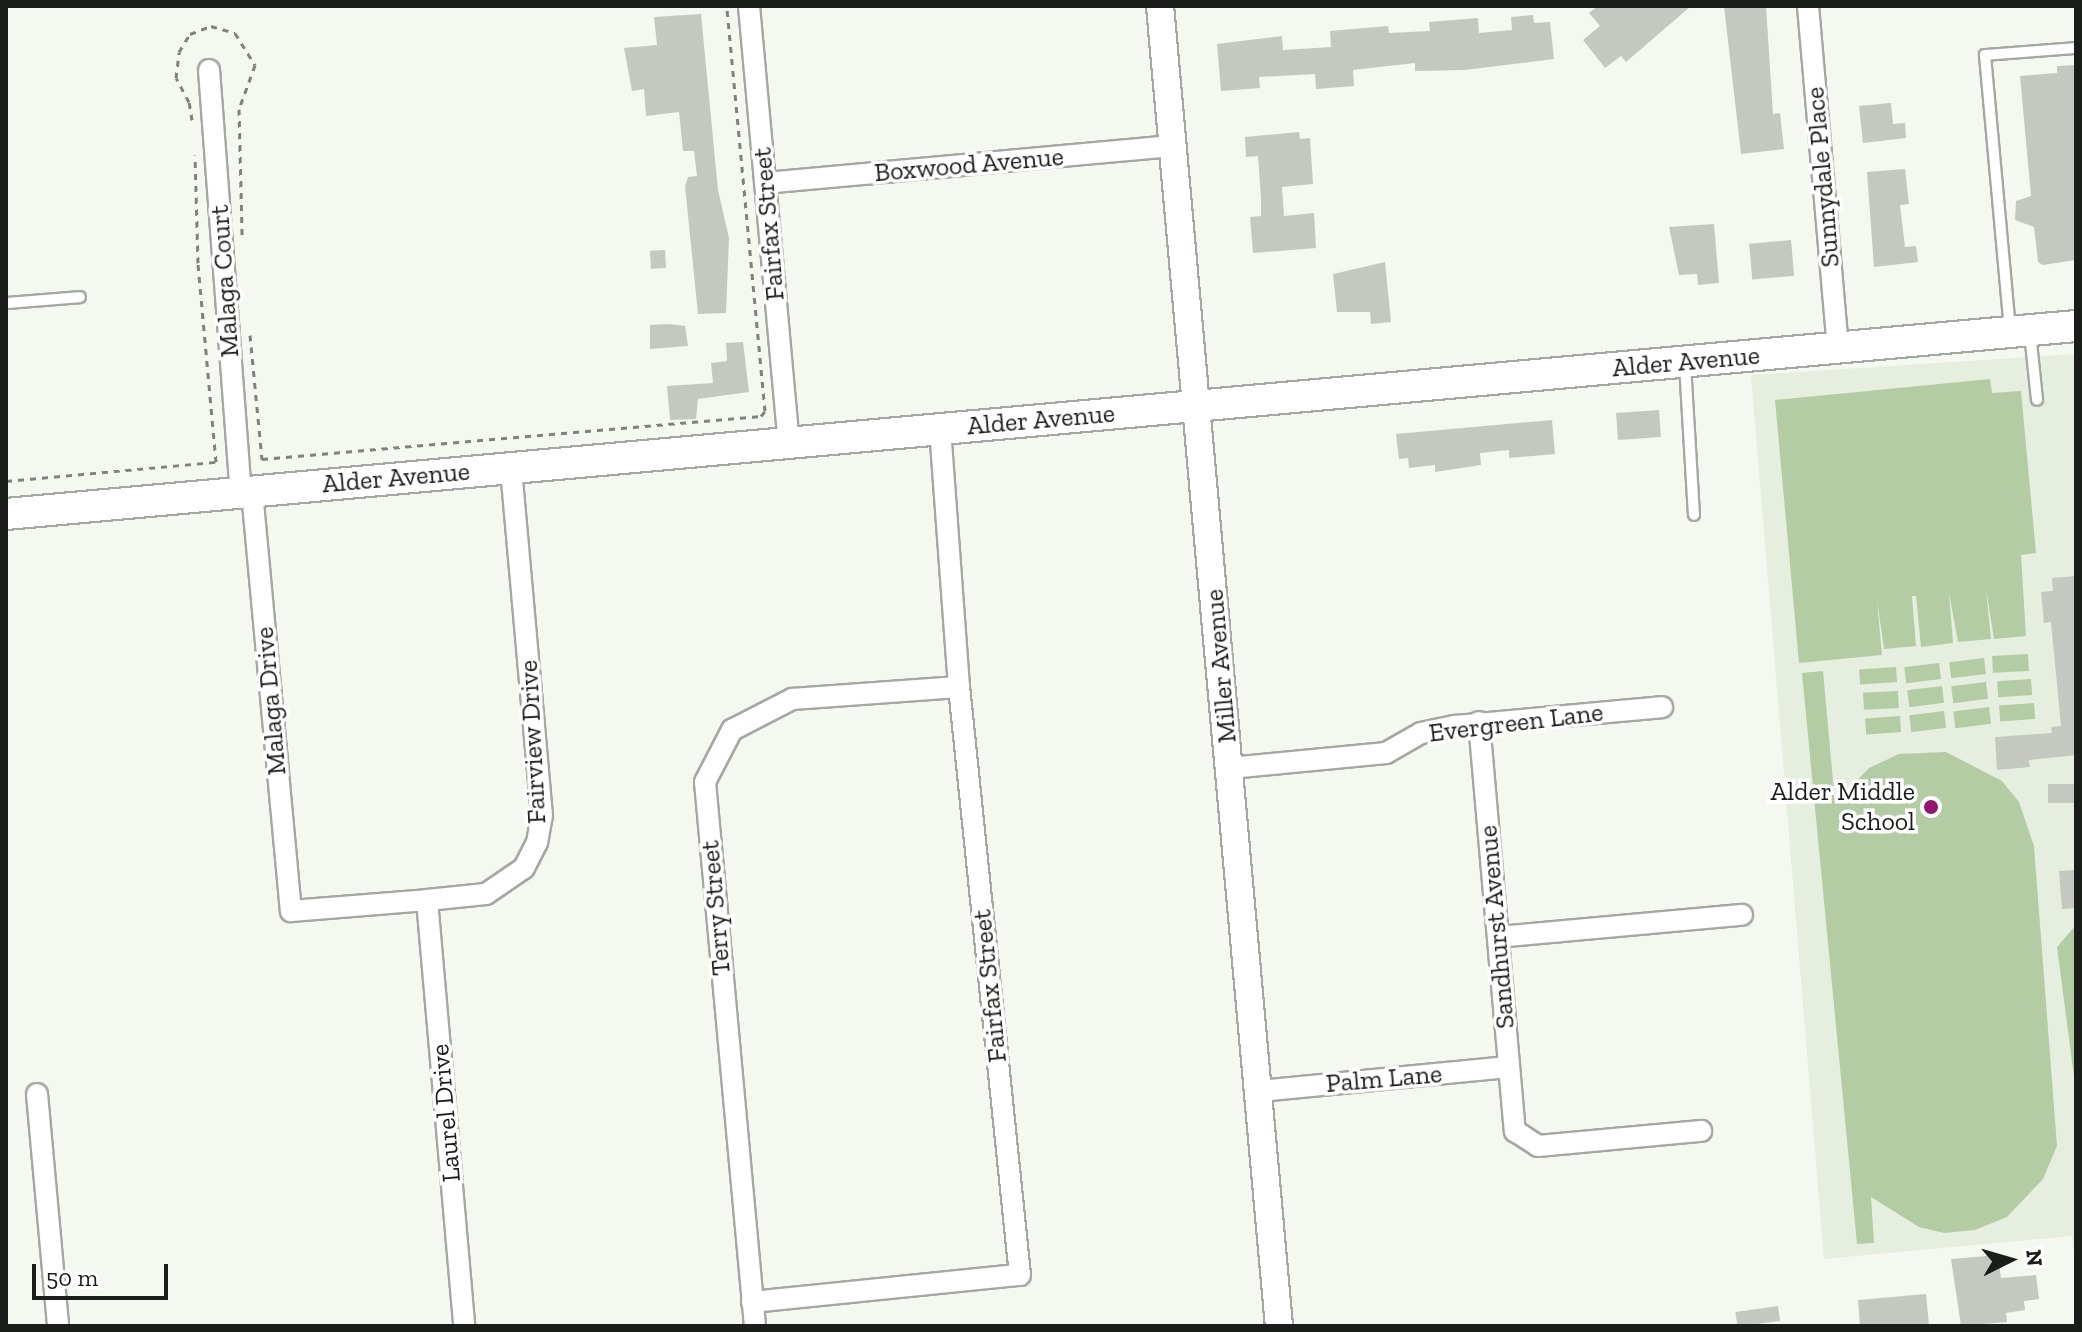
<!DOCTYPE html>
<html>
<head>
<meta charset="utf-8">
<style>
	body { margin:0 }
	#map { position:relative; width:2082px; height:1332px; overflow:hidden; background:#f4f8f1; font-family:"Zilla Slab",serif }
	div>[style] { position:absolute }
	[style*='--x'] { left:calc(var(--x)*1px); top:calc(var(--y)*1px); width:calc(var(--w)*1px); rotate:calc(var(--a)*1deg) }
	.built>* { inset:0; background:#e6eee0 }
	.green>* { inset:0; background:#b4cca4; transform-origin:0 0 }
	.building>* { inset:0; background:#c4c8c1; transform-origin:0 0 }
	.path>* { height:3px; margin-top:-1.5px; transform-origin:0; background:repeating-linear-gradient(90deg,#7e817c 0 6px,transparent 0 12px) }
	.roads { filter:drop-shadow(2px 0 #a4a8a2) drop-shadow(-2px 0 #a4a8a2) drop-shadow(0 2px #a4a8a2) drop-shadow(0 -2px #a4a8a2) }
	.service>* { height:10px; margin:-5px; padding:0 5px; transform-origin:5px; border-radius:5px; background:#fff }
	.minor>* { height:20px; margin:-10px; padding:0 10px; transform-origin:10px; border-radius:10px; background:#fff }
	.tertiary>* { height:26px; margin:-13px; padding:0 13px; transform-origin:13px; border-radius:13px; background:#fff }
	.secondary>* { height:30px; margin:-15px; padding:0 15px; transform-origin:15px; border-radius:15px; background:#fff }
	.dots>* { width:22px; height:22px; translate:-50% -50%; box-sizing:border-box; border:4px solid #fff; border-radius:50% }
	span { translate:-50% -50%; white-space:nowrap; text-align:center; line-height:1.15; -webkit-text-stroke:7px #fff; paint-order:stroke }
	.street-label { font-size:26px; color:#1b1d1a }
	.poi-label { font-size:26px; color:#1b1d1a }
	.right { translate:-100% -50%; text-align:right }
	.frame { position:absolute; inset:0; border:8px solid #1b1d1a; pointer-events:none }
	.north { position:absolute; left:1970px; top:1220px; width:80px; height:80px; -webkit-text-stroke:6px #fff; paint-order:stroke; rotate:85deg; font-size:22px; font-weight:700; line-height:32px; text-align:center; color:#1b1d1a }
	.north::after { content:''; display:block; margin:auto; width:28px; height:36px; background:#1b1d1a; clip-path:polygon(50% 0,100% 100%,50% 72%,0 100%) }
	.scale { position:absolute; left:32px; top:1264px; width:136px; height:36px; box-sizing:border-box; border:4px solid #1b1d1a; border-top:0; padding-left:10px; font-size:24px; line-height:28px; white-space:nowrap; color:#1b1d1a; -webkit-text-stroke:6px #fff; paint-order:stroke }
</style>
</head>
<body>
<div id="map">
	<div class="built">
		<div style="clip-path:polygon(2076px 354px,2076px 1272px,2072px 1236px,1824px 1259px,1751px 375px)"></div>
	</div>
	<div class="green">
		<div style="clip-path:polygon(1990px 379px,1992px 393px,2021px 391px,2036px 553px,2021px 555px,2026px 636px,1994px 639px,1986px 589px,1991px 639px,1958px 642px,1949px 593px,1953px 643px,1921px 647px,1916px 596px,1912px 596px,1916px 646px,1884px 649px,1877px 600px,1882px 655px,1799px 663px,1775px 400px)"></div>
		<div style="left:2028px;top:654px;width:17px;height:36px;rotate:87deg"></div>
		<div style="left:1984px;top:658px;width:16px;height:35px;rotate:83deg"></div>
		<div style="left:1939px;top:663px;width:16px;height:35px;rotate:83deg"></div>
		<div style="left:1896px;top:667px;width:15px;height:37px;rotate:86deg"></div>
		<div style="clip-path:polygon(1823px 671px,1835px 803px,1869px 768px,1899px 754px,1946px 752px,2002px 781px,2019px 802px,2034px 846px,2057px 1146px,2043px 1179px,2007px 1217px,1975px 1230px,1944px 1233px,1919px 1227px,1871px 1197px,1874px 1243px,1857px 1244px,1802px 673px)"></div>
		<div style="left:2031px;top:679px;width:16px;height:34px;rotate:86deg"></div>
		<div style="left:1986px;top:682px;width:17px;height:35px;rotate:83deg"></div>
		<div style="left:1942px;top:686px;width:17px;height:35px;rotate:83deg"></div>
		<div style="left:1898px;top:691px;width:17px;height:35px;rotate:87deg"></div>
		<div style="left:2034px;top:703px;width:16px;height:35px;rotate:86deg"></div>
		<div style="left:1989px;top:707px;width:17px;height:36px;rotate:83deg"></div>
		<div style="left:1944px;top:711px;width:17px;height:35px;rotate:83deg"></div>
		<div style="left:1900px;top:716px;width:16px;height:35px;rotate:86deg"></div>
		<div style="clip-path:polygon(2076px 925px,2076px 1092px,2057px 947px)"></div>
	</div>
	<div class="building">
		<div style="clip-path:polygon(1598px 6px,1691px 6px,1626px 62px,1621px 56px,1605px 68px,1583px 40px,1600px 26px,1589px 13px)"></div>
		<div style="clip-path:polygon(1724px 6px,1766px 6px,1773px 114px,1780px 113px,1784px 149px,1741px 154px)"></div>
		<div style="clip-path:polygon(701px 14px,718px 190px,729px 238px,726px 313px,698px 314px,685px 186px,688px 177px,697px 176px,694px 151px,683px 151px,679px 112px,646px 116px,644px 89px,632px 91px,624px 48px,657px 45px,654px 17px)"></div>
		<div style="clip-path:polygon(1533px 15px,1534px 23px,1550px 22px,1554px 59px,1465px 70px,1415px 71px,1415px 63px,1353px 70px,1354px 86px,1316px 89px,1315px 74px,1259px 77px,1260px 88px,1221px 91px,1217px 44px,1282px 36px,1283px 50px,1331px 47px,1330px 31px,1388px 26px,1389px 33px,1430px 31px,1429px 22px,1478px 18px,1479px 33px,1512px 30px,1511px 17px)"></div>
		<div style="clip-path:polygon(2076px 65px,2076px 260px,2043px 265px,2038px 262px,2034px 227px,2015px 220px,2016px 201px,2031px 196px,2020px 76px,2057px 73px,2057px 66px)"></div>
		<div style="clip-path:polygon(1891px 103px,1893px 124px,1905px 123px,1906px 138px,1863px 143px,1859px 106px)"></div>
		<div style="clip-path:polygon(1299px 132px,1300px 139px,1310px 138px,1313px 184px,1282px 187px,1284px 216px,1314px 213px,1316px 248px,1253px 253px,1250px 217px,1261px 216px,1261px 199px,1258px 156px,1246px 157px,1245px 137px)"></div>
		<div style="clip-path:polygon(1905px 169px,1909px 204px,1900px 205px,1905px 247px,1916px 246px,1918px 262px,1874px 267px,1867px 172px)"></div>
		<div style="clip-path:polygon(1714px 224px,1719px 283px,1698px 285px,1697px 274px,1679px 275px,1669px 227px)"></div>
		<div style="left:1791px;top:240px;width:36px;height:42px;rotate:85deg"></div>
		<div style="left:665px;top:250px;width:18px;height:15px;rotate:87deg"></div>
		<div style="clip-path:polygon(1385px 262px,1391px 322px,1371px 324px,1370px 312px,1337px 312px,1333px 274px)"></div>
		<div style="clip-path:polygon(668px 324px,685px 326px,688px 346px,650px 349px,650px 325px)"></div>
		<div style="clip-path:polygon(743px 342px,749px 392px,698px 399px,696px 419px,670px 420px,667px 386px,713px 383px,711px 363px,727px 361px,726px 343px)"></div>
		<div style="left:1659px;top:410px;width:27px;height:43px;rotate:86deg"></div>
		<div style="clip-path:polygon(1552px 420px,1555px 454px,1509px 458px,1509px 450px,1480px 453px,1481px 465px,1435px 472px,1435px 465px,1409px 468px,1408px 458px,1399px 459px,1396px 434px)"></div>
		<div style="clip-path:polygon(2076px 576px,2076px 755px,2029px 760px,2030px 767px,1997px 770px,1995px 737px,2052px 733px,2051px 727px,2061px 726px,2051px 622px,2044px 623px,2041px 592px,2053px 591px,2052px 578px)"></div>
		<div style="left:2076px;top:784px;width:19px;height:28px;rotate:90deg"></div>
		<div style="clip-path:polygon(2076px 870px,2076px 908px,2062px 909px,2059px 871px)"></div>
		<div style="clip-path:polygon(1998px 1255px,2001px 1278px,2036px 1275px,2039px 1299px,2024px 1301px,2025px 1310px,2006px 1313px,2007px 1322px,1961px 1326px,1951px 1259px)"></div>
		<div style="clip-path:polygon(1926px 1294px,1929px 1326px,1860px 1326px,1858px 1300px)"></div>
		<div style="left:1778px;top:1306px;width:15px;height:43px;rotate:82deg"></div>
	</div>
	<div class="path">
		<div style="--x:192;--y:120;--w:18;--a:-99"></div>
		<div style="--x:189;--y:102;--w:27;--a:-118"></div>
		<div style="--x:176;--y:78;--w:26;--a:-83"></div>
		<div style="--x:179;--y:52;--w:21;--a:-59"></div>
		<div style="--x:190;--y:34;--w:22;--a:-21"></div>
		<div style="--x:211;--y:26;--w:25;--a:16"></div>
		<div style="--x:235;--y:33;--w:38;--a:58"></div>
		<div style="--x:255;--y:65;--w:47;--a:110"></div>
		<div style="--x:239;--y:109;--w:126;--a:88.6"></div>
		<div style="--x:250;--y:335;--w:125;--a:84.5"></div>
		<div style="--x:262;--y:459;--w:501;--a:-4.93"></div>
		<div style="--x:761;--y:416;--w:6;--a:-51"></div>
		<div style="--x:765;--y:411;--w:407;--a:-95.4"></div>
		<div style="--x:6;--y:481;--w:211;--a:-5.2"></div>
		<div style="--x:216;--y:462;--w:200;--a:-95.2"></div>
		<div style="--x:198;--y:263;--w:108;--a:-91.6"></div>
	</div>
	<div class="roads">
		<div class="service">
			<div style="--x:6;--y:303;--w:74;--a:-4.6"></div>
			<div style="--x:2010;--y:330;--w:276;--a:-95.2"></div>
			<div style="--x:1985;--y:55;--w:91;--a:-4.4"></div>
			<div style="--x:2030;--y:333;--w:67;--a:84"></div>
			<div style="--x:1685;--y:364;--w:151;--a:86.6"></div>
		</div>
		<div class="minor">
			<div style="--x:749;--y:6;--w:439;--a:84.8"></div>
			<div style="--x:1808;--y:6;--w:343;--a:85"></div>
			<div style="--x:209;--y:70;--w:424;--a:85.7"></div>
			<div style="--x:765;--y:183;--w:410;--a:-5.2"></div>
			<div style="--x:252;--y:492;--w:421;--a:84.7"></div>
			<div style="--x:291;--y:911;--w:136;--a:-4.6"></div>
			<div style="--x:427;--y:900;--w:59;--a:-5.8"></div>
			<div style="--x:486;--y:894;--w:46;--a:-34.4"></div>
			<div style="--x:524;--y:868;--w:28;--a:-63"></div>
			<div style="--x:537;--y:843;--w:27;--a:-80"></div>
			<div style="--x:542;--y:816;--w:349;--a:-95.1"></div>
			<div style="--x:1479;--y:722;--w:411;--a:85"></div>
			<div style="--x:1515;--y:1131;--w:27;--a:33"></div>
			<div style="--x:1538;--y:1146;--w:164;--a:-5.3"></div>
			<div style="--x:1230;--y:768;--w:157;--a:-5.5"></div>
			<div style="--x:1386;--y:753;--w:40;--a:-29.7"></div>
			<div style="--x:1421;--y:733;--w:35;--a:-12"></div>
			<div style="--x:1455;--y:726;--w:208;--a:-5.2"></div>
			<div style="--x:427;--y:900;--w:428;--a:85"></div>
			<div style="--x:1498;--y:937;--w:245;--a:-5.2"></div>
			<div style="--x:1259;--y:1091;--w:251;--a:-5.5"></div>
			<div style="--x:37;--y:1094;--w:233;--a:84.8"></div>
			<div style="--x:752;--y:1302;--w:269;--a:-5.8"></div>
			<div style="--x:1020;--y:1275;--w:591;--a:-95.92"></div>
			<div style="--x:959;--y:687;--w:258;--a:-94.2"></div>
			<div style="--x:755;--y:1326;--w:546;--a:-95.25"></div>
			<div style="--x:705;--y:782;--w:59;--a:-62.6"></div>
			<div style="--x:732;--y:730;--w:68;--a:-27.3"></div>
			<div style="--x:792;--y:699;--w:167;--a:-4.1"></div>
		</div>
		<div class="tertiary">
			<div style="--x:1160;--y:6;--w:1325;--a:84.85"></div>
		</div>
		<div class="secondary">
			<div style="--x:6;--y:514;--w:2079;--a:-5.19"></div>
		</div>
	</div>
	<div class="dots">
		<div style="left:1931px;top:807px;background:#931570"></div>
	</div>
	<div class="street-label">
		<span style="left:969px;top:165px;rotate:-5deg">Boxwood Avenue</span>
		<span style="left:1823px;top:177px;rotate:-95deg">Sunnydale Place</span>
		<span style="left:769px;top:224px;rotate:-95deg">Fairfax Street</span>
		<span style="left:225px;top:281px;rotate:-94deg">Malaga Court</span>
		<span style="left:1686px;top:362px;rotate:-5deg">Alder Avenue</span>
		<span style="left:1041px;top:420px;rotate:-5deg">Alder Avenue</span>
		<span style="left:396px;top:478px;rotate:-5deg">Alder Avenue</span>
		<span style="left:1221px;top:666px;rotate:-95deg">Miller Avenue</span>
		<span style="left:271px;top:701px;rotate:-95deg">Malaga Drive</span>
		<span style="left:1516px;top:723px;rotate:-7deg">Evergreen Lane</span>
		<span style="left:533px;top:742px;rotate:-93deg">Fairview Drive</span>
		<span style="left:716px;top:908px;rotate:-95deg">Terry Street</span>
		<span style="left:1497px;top:927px;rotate:-95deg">Sandhurst Avenue</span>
		<span style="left:990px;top:986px;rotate:-96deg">Fairfax Street</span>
		<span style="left:1384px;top:1079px;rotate:-5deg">Palm Lane</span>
		<span style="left:446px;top:1113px;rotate:-95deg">Laurel Drive</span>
	</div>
	<div class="poi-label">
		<span class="right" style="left:1915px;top:807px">Alder Middle<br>School</span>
	</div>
	<div class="frame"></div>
	<div class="north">N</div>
	<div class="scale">50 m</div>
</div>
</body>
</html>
